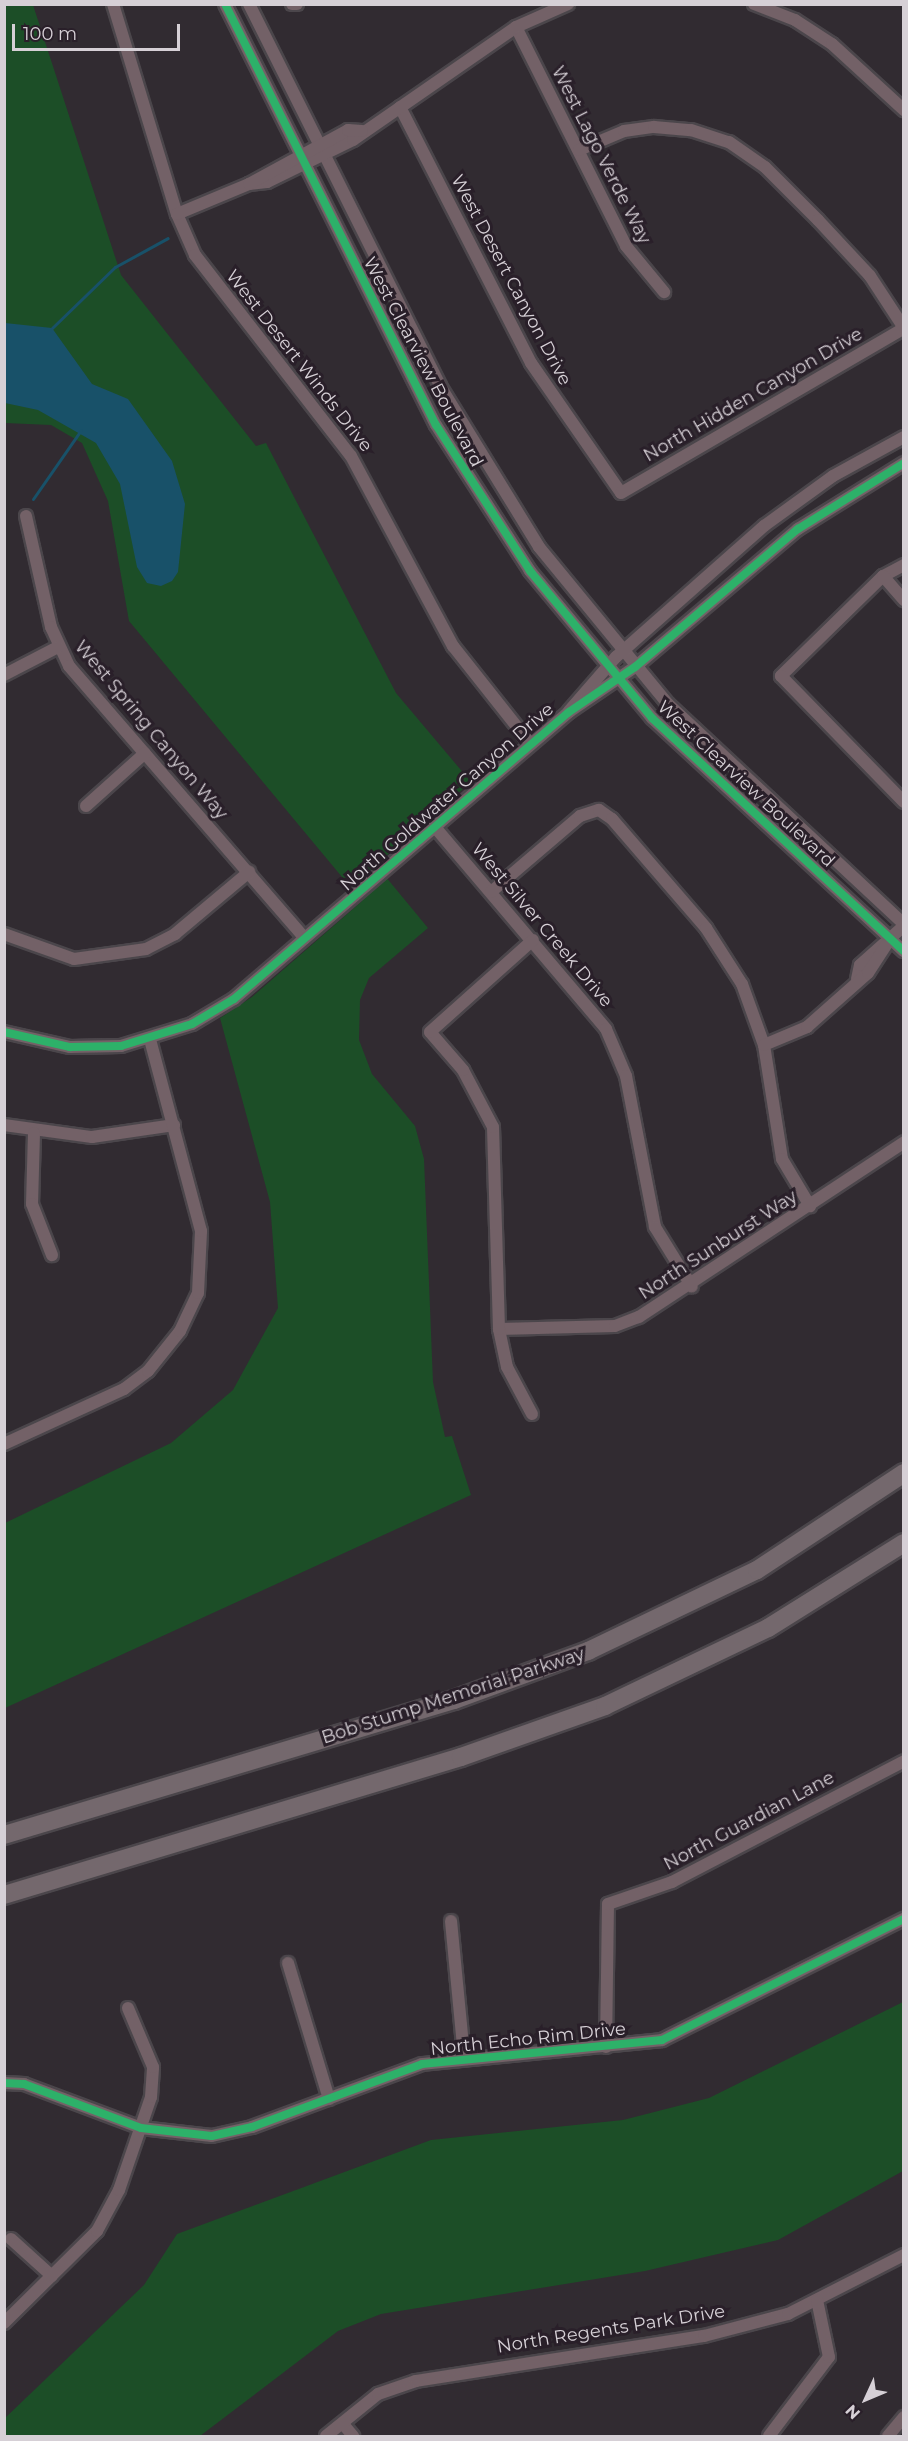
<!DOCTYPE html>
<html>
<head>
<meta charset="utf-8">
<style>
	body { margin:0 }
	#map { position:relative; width:908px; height:2441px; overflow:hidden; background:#312b31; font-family:Montserrat,sans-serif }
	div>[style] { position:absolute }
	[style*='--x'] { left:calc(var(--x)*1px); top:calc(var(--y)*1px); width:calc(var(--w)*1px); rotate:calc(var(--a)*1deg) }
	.green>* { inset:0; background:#1c4e27 }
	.water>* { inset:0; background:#185169 }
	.stream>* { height:3px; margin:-1.5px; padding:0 1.5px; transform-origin:1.5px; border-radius:1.5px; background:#185169 }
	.roads { filter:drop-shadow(2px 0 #4b464b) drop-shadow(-2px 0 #4b464b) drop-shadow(0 2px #4b464b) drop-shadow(0 -2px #4b464b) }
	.minor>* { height:12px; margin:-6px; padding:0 6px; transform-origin:6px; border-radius:6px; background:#736167 }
	.highway>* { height:18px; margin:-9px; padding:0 9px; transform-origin:9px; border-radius:9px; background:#74686d }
	.cycleway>* { height:8px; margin:-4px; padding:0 4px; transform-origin:4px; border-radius:4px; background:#2db169 }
	span { translate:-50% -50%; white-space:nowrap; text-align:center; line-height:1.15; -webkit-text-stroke:6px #291f29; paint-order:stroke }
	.street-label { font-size:18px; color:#d6d0d6 }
	.frame { position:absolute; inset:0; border:6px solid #d6d0d6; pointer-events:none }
	.north { position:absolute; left:836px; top:2369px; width:60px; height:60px; -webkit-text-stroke:4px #291f29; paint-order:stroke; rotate:226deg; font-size:16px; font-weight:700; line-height:24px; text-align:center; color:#d6d0d6 }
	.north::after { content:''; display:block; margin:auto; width:21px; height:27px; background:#d6d0d6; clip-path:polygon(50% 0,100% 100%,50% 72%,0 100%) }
	.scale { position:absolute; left:12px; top:24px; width:168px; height:27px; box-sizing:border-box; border:3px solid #d6d0d6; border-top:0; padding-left:8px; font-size:18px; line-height:21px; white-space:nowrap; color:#d6d0d6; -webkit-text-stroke:4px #291f29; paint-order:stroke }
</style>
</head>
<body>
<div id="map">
	<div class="green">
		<div style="clip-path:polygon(5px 5px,33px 5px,121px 275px,256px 446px,266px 443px,396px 693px,471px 782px,376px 865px,428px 928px,369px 978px,360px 1000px,359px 1040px,372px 1074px,415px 1126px,424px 1159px,433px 1382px,445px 1437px,452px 1436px,471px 1495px,5px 1708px,5px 1523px,171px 1443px,233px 1390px,278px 1308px,270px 1202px,220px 1018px,252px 997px,362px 901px,129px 621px,108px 501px,82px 443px,51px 425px,5px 423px)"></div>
		<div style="clip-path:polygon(903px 2002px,903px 2171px,778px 2240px,645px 2271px,381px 2314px,338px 2331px,200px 2436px,5px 2436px,5px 2418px,144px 2285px,177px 2234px,431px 2140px,623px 2120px,709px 2098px)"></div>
	</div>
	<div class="water">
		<div style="clip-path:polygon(5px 323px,52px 328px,92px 384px,128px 399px,172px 461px,185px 504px,178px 572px,172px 581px,161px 586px,147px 583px,137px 567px,120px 484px,96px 443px,38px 410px,5px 403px)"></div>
	</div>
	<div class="stream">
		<div style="--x:52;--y:328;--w:88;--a:-44.1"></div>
		<div style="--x:115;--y:267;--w:60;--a:-28.7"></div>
		<div style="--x:33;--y:499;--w:84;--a:-55.2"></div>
	</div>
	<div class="roads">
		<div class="minor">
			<div style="--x:113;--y:4;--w:220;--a:73.1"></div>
			<div style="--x:177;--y:214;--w:45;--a:66.3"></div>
			<div style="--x:195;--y:255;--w:254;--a:52.2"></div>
			<div style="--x:351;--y:456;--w:216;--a:61.8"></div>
			<div style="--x:453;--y:646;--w:124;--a:51.6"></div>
			<div style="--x:225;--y:4;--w:471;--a:63.4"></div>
			<div style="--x:436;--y:425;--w:174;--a:57.2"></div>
			<div style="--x:530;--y:571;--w:191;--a:50.3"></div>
			<div style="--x:652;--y:718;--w:343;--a:42.8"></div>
			<div style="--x:249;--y:4;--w:427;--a:63.4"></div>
			<div style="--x:440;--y:386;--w:189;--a:58.4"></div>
			<div style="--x:539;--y:547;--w:203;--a:50.6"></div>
			<div style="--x:668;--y:704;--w:323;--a:43"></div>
			<div style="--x:292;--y:4;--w:5;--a:0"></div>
			<div style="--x:754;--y:4;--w:44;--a:21.3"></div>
			<div style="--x:795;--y:20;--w:44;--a:33"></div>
			<div style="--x:832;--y:44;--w:98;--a:42.5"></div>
			<div style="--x:516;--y:27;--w:245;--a:63.3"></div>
			<div style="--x:626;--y:246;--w:60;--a:50.4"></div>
			<div style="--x:400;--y:107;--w:288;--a:62.9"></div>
			<div style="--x:531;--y:363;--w:158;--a:55.3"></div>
			<div style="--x:621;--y:493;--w:328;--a:-30.2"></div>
			<div style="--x:579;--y:150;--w:49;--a:-22.9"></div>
			<div style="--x:624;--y:131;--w:30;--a:-8"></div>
			<div style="--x:654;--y:127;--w:37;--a:5"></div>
			<div style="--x:691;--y:130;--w:40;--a:18"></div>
			<div style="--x:729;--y:142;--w:44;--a:34.8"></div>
			<div style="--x:765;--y:167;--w:75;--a:45"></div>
			<div style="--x:818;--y:220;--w:76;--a:47.1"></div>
			<div style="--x:870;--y:276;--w:62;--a:56.8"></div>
			<div style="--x:249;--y:184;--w:18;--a:-6"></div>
			<div style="--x:267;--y:182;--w:96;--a:-26"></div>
			<div style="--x:353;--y:140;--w:198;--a:-34.7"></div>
			<div style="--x:516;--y:27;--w:57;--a:-23.9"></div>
			<div style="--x:177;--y:214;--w:78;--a:-22.6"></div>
			<div style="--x:249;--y:184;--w:113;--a:-28.6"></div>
			<div style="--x:348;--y:130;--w:14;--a:4"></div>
			<div style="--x:26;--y:516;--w:114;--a:77.3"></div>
			<div style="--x:51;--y:627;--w:43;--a:65.2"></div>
			<div style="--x:69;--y:666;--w:360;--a:49.1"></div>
			<div style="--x:904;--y:565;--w:24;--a:152"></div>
			<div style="--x:883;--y:576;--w:143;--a:135.6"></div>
			<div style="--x:781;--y:676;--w:176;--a:45.7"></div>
			<div style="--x:883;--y:576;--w:32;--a:49"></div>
			<div style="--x:4;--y:675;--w:61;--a:-27.4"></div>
			<div style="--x:569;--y:711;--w:72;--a:-49"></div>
			<div style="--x:616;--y:657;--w:198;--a:-41.5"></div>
			<div style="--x:764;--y:526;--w:85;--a:-35.9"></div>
			<div style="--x:833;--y:476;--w:81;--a:-28.8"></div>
			<div style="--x:86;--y:806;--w:79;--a:-41.9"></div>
			<div style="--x:434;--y:826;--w:266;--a:49.7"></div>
			<div style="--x:606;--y:1029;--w:51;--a:66.9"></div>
			<div style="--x:626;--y:1076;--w:154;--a:79.1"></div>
			<div style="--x:655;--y:1227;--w:70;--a:58.3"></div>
			<div style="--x:491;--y:892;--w:117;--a:-40.5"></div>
			<div style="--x:580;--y:816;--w:20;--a:-18"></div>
			<div style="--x:599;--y:810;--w:16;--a:35"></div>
			<div style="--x:612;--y:819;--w:144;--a:49.2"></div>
			<div style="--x:706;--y:928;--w:67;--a:57.3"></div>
			<div style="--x:742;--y:984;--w:65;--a:70.2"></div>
			<div style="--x:764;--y:1045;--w:115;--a:81"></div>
			<div style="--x:782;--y:1159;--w:55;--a:59.2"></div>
			<div style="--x:4;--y:934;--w:74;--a:19.7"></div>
			<div style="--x:74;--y:959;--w:73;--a:-7.9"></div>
			<div style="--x:146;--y:949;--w:33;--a:-27"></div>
			<div style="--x:175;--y:934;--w:97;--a:-40"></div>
			<div style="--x:857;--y:979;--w:14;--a:-78"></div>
			<div style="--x:860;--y:965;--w:59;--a:-41.6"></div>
			<div style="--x:4;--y:1032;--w:68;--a:12.8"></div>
			<div style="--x:70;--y:1047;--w:51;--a:-1.1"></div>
			<div style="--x:121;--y:1046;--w:74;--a:-17.2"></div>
			<div style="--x:192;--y:1024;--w:49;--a:-30.8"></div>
			<div style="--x:234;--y:999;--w:441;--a:-40.6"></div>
			<div style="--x:569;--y:712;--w:80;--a:-34.3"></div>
			<div style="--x:635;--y:667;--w:214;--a:-40.3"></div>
			<div style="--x:798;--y:529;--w:125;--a:-31.9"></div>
			<div style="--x:764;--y:1045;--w:47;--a:-22.7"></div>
			<div style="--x:807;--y:1027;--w:81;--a:-41.5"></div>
			<div style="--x:868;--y:973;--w:40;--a:-57.1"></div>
			<div style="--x:4;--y:1125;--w:89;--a:7.8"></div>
			<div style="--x:92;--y:1137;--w:83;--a:-8.3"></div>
			<div style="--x:34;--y:1133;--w:71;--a:91.6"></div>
			<div style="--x:32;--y:1204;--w:55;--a:68.6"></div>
			<div style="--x:499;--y:1329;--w:116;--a:-1.5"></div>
			<div style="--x:615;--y:1326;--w:26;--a:-21"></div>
			<div style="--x:639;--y:1317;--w:318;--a:-33.4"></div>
			<div style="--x:532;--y:1414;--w:53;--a:-118"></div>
			<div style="--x:507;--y:1367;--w:39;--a:-102"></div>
			<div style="--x:499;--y:1329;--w:202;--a:-91.7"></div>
			<div style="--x:493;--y:1127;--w:64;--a:-117.8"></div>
			<div style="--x:463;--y:1070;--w:50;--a:-131"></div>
			<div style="--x:430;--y:1032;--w:138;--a:-41.8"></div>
			<div style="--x:4;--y:1444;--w:132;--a:-24.6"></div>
			<div style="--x:124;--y:1389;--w:30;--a:-37"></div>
			<div style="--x:148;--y:1371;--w:51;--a:-51.3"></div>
			<div style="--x:180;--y:1331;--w:42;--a:-64.7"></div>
			<div style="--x:198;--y:1293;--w:62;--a:-87.2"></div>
			<div style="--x:201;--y:1231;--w:199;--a:-104.9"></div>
			<div style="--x:451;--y:1921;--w:137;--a:84.5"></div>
			<div style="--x:288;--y:1963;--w:142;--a:73.2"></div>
			<div style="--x:606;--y:2047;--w:143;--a:-89.2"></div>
			<div style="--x:608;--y:1904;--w:68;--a:-19"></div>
			<div style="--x:672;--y:1882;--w:262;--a:-27.5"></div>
			<div style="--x:4;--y:2083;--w:20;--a:3"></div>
			<div style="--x:24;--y:2084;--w:125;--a:20.6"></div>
			<div style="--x:141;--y:2128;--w:71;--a:6.4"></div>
			<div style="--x:212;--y:2136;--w:41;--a:-12.7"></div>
			<div style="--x:252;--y:2127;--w:181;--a:-20.3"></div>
			<div style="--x:422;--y:2064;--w:241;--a:-5.7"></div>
			<div style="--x:662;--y:2040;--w:271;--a:-26.6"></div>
			<div style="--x:11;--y:2239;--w:55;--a:42.1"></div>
			<div style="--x:4;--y:2323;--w:131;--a:-44.7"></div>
			<div style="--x:97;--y:2231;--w:47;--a:-61.8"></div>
			<div style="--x:119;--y:2190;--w:98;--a:-71"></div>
			<div style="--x:151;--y:2097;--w:30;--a:-86"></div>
			<div style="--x:153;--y:2067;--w:64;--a:-113"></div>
			<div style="--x:343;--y:2424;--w:16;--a:50"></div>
			<div style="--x:326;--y:2436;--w:67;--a:-38.9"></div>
			<div style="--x:378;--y:2394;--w:40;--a:-18.9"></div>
			<div style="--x:416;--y:2381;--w:291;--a:-8.9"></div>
			<div style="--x:704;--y:2336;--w:87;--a:-14.7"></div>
			<div style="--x:788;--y:2314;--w:130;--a:-27"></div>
			<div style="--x:769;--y:2436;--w:99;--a:-52.8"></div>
			<div style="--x:829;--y:2357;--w:58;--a:-101.9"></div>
			<div style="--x:888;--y:2436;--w:25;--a:-50"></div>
		</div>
		<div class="highway">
			<div style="--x:4;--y:1835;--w:470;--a:-16.7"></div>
			<div style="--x:454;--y:1700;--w:143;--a:-20.1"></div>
			<div style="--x:588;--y:1651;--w:187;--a:-25.6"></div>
			<div style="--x:757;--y:1570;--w:176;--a:-33.4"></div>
			<div style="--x:4;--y:1895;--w:477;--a:-16.8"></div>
			<div style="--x:461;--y:1757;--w:153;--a:-19.5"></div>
			<div style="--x:605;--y:1706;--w:181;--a:-25.6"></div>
			<div style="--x:768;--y:1628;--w:160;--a:-32"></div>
		</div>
	</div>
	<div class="cycleway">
		<div style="--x:225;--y:4;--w:471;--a:63.4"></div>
		<div style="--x:436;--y:425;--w:174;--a:57.2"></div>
		<div style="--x:530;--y:571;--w:191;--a:50.3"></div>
		<div style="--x:652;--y:718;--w:343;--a:42.8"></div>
		<div style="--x:4;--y:1032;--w:68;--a:12.8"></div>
		<div style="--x:70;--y:1047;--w:51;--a:-1.1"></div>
		<div style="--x:121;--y:1046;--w:74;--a:-17.2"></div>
		<div style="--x:192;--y:1024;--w:49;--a:-30.8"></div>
		<div style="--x:234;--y:999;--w:441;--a:-40.6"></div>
		<div style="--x:569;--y:712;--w:80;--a:-34.3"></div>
		<div style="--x:635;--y:667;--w:214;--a:-40.3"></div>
		<div style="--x:798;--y:529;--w:125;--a:-31.9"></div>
		<div style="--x:4;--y:2083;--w:20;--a:3"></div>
		<div style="--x:24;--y:2084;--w:125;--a:20.6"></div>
		<div style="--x:141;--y:2128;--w:71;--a:6.4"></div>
		<div style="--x:212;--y:2136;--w:41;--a:-12.7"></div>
		<div style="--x:252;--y:2127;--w:181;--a:-20.3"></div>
		<div style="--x:422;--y:2064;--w:241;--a:-5.7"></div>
		<div style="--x:662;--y:2040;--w:271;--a:-26.6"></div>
	</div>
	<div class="street-label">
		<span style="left:601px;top:155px;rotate:63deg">West Lago Verde Way</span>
		<span style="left:511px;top:280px;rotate:62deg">West Desert Canyon Drive</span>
		<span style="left:299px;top:361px;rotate:52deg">West Desert Winds Drive</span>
		<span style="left:423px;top:362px;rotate:62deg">West Clearview Boulevard</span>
		<span style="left:753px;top:395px;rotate:-30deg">North Hidden Canyon Drive</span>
		<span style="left:151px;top:730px;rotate:50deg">West Spring Canyon Way</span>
		<span style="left:746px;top:784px;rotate:43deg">West Clearview Boulevard</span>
		<span style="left:447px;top:797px;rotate:-41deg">North Goldwater Canyon Drive</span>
		<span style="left:542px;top:925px;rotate:50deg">West Silver Creek Drive</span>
		<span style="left:718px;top:1245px;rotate:-33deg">North Sunburst Way</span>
		<span style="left:453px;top:1696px;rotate:-18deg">Bob Stump Memorial Parkway</span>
		<span style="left:749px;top:1821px;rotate:-28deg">North Guardian Lane</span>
		<span style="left:528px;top:2039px;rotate:-6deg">North Echo Rim Drive</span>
		<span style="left:611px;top:2329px;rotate:-9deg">North Regents Park Drive</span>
	</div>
	<div class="frame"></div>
	<div class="north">N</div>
	<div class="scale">100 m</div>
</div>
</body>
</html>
